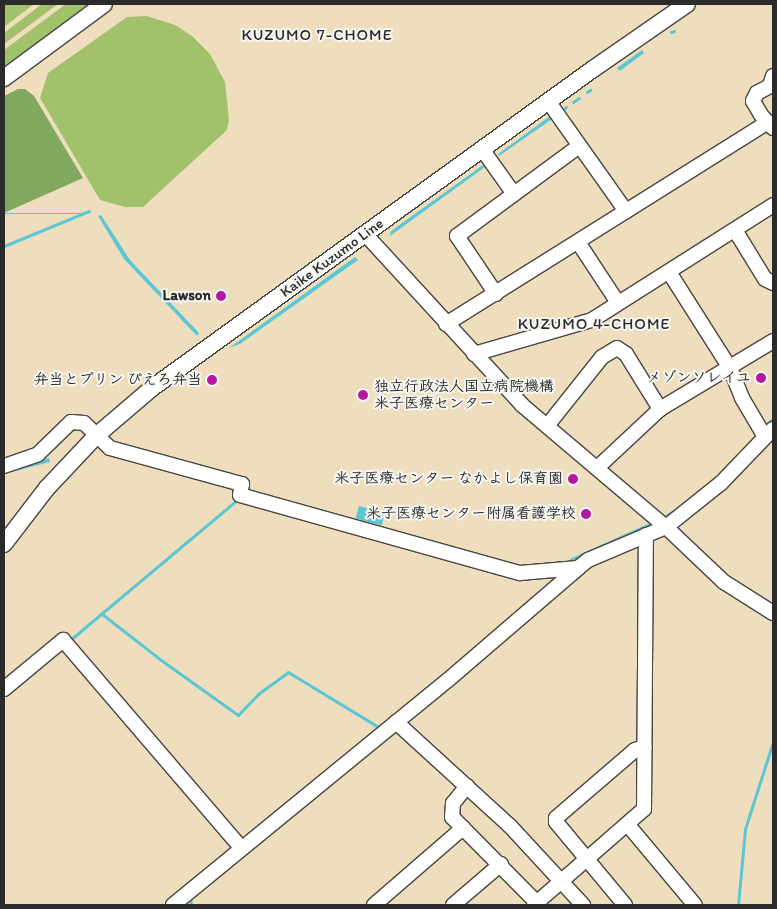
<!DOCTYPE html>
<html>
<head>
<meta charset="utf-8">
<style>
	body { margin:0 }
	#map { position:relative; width:777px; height:909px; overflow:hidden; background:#efdebd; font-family:Itim,"Klee One",sans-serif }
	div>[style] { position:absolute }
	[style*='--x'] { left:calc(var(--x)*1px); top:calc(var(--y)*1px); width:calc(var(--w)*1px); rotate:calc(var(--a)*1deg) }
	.green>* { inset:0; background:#a1c26b }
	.forest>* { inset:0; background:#80a85f }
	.water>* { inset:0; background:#5bc6d4; transform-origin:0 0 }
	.stream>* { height:3px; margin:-1.5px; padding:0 1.5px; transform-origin:1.5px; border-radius:1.5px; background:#5bc6d4 }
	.roads { filter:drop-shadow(1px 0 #484641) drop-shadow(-1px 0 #484641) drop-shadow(0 1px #484641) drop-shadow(0 -1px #484641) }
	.minor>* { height:14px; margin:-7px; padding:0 7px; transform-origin:7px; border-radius:7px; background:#fff }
	.major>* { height:16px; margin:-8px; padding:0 8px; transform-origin:8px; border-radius:8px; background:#fff }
	.dots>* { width:14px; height:14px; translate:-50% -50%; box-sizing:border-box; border:2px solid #f6f6f2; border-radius:50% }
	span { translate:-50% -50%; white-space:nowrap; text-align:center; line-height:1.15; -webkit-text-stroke:4px #f6f6f2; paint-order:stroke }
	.street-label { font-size:15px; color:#2b2b2b }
	.poi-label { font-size:15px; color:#2b2b2b; font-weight:700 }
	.right { translate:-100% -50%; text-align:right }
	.left { translate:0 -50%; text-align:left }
	.neighbourhood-label { font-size:16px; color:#2b2b2b; letter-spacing:1px }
	.frame { position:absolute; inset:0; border:5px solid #2b2b2b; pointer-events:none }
</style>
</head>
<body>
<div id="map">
	<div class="green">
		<div style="clip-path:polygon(4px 4px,34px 4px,4px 27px)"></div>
		<div style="clip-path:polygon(42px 4px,58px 4px,4px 44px,4px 33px)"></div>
		<div style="clip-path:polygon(66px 4px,95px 4px,4px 71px,4px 50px)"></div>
		<div style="clip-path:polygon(147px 16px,175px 25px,192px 36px,210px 54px,225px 82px,229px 120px,227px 130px,143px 207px,125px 207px,100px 200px,40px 98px,48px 73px,127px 17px)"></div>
	</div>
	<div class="forest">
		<div style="clip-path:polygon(18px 89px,25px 89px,34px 96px,83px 178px,4px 213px,4px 96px)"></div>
	</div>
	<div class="water">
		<div style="clip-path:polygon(642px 50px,644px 53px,620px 71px,617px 68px)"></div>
		<div style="clip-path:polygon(550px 116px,552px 119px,499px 156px,498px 154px)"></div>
		<div style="clip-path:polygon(483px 165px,485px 167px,390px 236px,391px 231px)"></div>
		<div style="left:84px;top:213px;width:1px;height:87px;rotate:90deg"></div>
		<div style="clip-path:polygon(101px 215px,130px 260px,199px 333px,197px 336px,124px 259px,98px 216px)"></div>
		<div style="clip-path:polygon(355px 257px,358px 260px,240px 344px,229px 348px)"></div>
		<div style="clip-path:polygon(773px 417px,773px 423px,719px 481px,654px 527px,572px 564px,570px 559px,663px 517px,675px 509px,717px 477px)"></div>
		<div style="clip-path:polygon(49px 458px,50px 462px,4px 474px,4px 469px)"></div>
		<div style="left:359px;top:506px;width:27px;height:13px;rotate:15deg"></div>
	</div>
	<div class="stream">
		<div style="--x:671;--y:32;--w:3;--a:-18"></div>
		<div style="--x:587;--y:92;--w:4;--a:-34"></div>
		<div style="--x:573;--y:102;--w:7;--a:-34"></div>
		<div style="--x:564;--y:109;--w:3;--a:-45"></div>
		<div style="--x:4;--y:246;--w:92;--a:-22.4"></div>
		<div style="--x:102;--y:614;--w:75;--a:37.9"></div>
		<div style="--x:161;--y:660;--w:95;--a:35.5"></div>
		<div style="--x:238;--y:715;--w:29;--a:-46"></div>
		<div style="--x:258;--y:694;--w:37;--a:-36"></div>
		<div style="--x:288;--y:672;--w:108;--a:31.3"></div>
		<div style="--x:70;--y:640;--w:221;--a:-40"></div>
		<div style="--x:190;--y:896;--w:9;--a:84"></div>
		<div style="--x:738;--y:905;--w:76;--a:-84.7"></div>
		<div style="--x:745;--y:829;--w:91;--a:-72.2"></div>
	</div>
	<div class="roads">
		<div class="minor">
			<div style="--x:773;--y:76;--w:10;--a:107"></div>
			<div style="--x:770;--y:86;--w:15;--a:152"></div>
			<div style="--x:757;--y:93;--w:9;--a:117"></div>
			<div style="--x:753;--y:101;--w:16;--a:60"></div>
			<div style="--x:761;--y:115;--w:18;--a:47"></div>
			<div style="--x:548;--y:101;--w:135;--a:54.7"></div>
			<div style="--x:482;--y:149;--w:55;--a:54.6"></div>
			<div style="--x:735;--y:230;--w:57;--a:58.5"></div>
			<div style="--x:765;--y:279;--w:9;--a:27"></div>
			<div style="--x:365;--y:234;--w:232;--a:47.4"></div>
			<div style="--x:522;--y:405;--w:189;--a:40.3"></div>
			<div style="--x:666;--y:527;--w:80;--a:43.5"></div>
			<div style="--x:724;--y:582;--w:58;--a:32.3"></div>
			<div style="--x:578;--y:242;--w:73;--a:56.7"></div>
			<div style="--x:669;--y:272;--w:114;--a:57.6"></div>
			<div style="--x:730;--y:368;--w:32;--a:68"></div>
			<div style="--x:742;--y:398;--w:45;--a:59.5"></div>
			<div style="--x:496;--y:294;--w:70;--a:-123.9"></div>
			<div style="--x:457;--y:236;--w:152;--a:-36.4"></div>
			<div style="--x:446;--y:324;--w:380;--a:-32.1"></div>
			<div style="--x:474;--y:354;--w:123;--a:-16.1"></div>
			<div style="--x:592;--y:320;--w:214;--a:-32.4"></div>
			<div style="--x:547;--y:426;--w:88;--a:-51.4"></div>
			<div style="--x:602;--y:357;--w:17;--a:-31"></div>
			<div style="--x:617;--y:348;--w:11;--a:34"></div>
			<div style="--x:626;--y:354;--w:65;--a:58.3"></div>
			<div style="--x:4;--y:466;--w:36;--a:-19"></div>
			<div style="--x:38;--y:454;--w:46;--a:-44.1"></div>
			<div style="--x:71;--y:422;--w:13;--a:4"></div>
			<div style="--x:84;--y:423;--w:36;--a:44"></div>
			<div style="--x:110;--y:448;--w:137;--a:15.3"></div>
			<div style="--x:242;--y:484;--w:11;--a:100"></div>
			<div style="--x:240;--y:495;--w:291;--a:15.6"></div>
			<div style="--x:520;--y:573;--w:58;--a:-4.9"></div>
			<div style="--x:597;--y:468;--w:86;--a:-43.1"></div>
			<div style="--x:660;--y:409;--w:132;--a:-31"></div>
			<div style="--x:4;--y:689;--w:77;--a:-39.7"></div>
			<div style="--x:63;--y:640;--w:274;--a:49.4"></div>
			<div style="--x:396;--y:722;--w:154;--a:42.4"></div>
			<div style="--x:510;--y:826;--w:108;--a:47.3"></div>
			<div style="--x:467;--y:786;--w:22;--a:129"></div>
			<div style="--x:453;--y:803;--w:14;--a:94"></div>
			<div style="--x:452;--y:817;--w:124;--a:45.3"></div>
			<div style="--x:628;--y:825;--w:104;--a:50.1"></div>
			<div style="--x:173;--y:905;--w:355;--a:-39.3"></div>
			<div style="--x:448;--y:680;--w:172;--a:-40.7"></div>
			<div style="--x:578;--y:568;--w:13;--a:-39"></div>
			<div style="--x:588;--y:560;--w:85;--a:-22.9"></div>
			<div style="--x:666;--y:527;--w:70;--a:-38.7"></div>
			<div style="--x:721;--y:483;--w:75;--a:-46.1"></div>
			<div style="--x:374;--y:905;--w:118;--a:-40.9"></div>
			<div style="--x:453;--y:905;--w:63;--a:-40.5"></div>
			<div style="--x:534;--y:905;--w:146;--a:-41.1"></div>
			<div style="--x:644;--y:809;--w:274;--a:-89.6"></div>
			<div style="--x:625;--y:905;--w:108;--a:-129.7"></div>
			<div style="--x:556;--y:822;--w:4;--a:-90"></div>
			<div style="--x:556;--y:818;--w:104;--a:-40.7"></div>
			<div style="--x:635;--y:750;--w:10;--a:-17"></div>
		</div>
		<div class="major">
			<div style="--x:4;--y:78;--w:124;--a:-36.5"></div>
			<div style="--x:4;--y:544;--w:71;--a:-52.5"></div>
			<div style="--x:47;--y:488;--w:73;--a:-46.7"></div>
			<div style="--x:97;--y:435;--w:72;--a:-40.5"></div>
			<div style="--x:152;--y:388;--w:544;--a:-35.88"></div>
			<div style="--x:593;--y:69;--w:114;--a:-34.7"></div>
		</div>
	</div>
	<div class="dots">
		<div style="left:221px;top:296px;background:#b5179e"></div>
		<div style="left:761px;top:378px;background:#b5179e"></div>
		<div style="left:212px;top:380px;background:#b5179e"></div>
		<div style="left:363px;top:395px;background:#b5179e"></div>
		<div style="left:573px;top:479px;background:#b5179e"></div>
		<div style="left:586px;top:514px;background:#b5179e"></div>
	</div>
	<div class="street-label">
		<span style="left:332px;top:258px;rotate:-36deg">Kaike Kuzumo Line</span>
	</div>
	<div class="poi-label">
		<span class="right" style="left:211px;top:296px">Lawson</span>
		<span class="right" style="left:751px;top:378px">メゾンソレイユ</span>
		<span class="right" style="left:202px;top:380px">弁当とプリン ぴえろ弁当</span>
		<span class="left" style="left:374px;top:395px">独立行政法人国立病院機構<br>米子医療センター</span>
		<span class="right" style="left:563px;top:479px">米子医療センター なかよし保育園</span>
		<span class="right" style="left:576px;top:514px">米子医療センター附属看護学校</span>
	</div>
	<div class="neighbourhood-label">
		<span style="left:317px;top:35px">KUZUMO 7-CHOME</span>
		<span style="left:594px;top:324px">KUZUMO 4-CHOME</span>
	</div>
	<div class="frame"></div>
</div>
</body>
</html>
